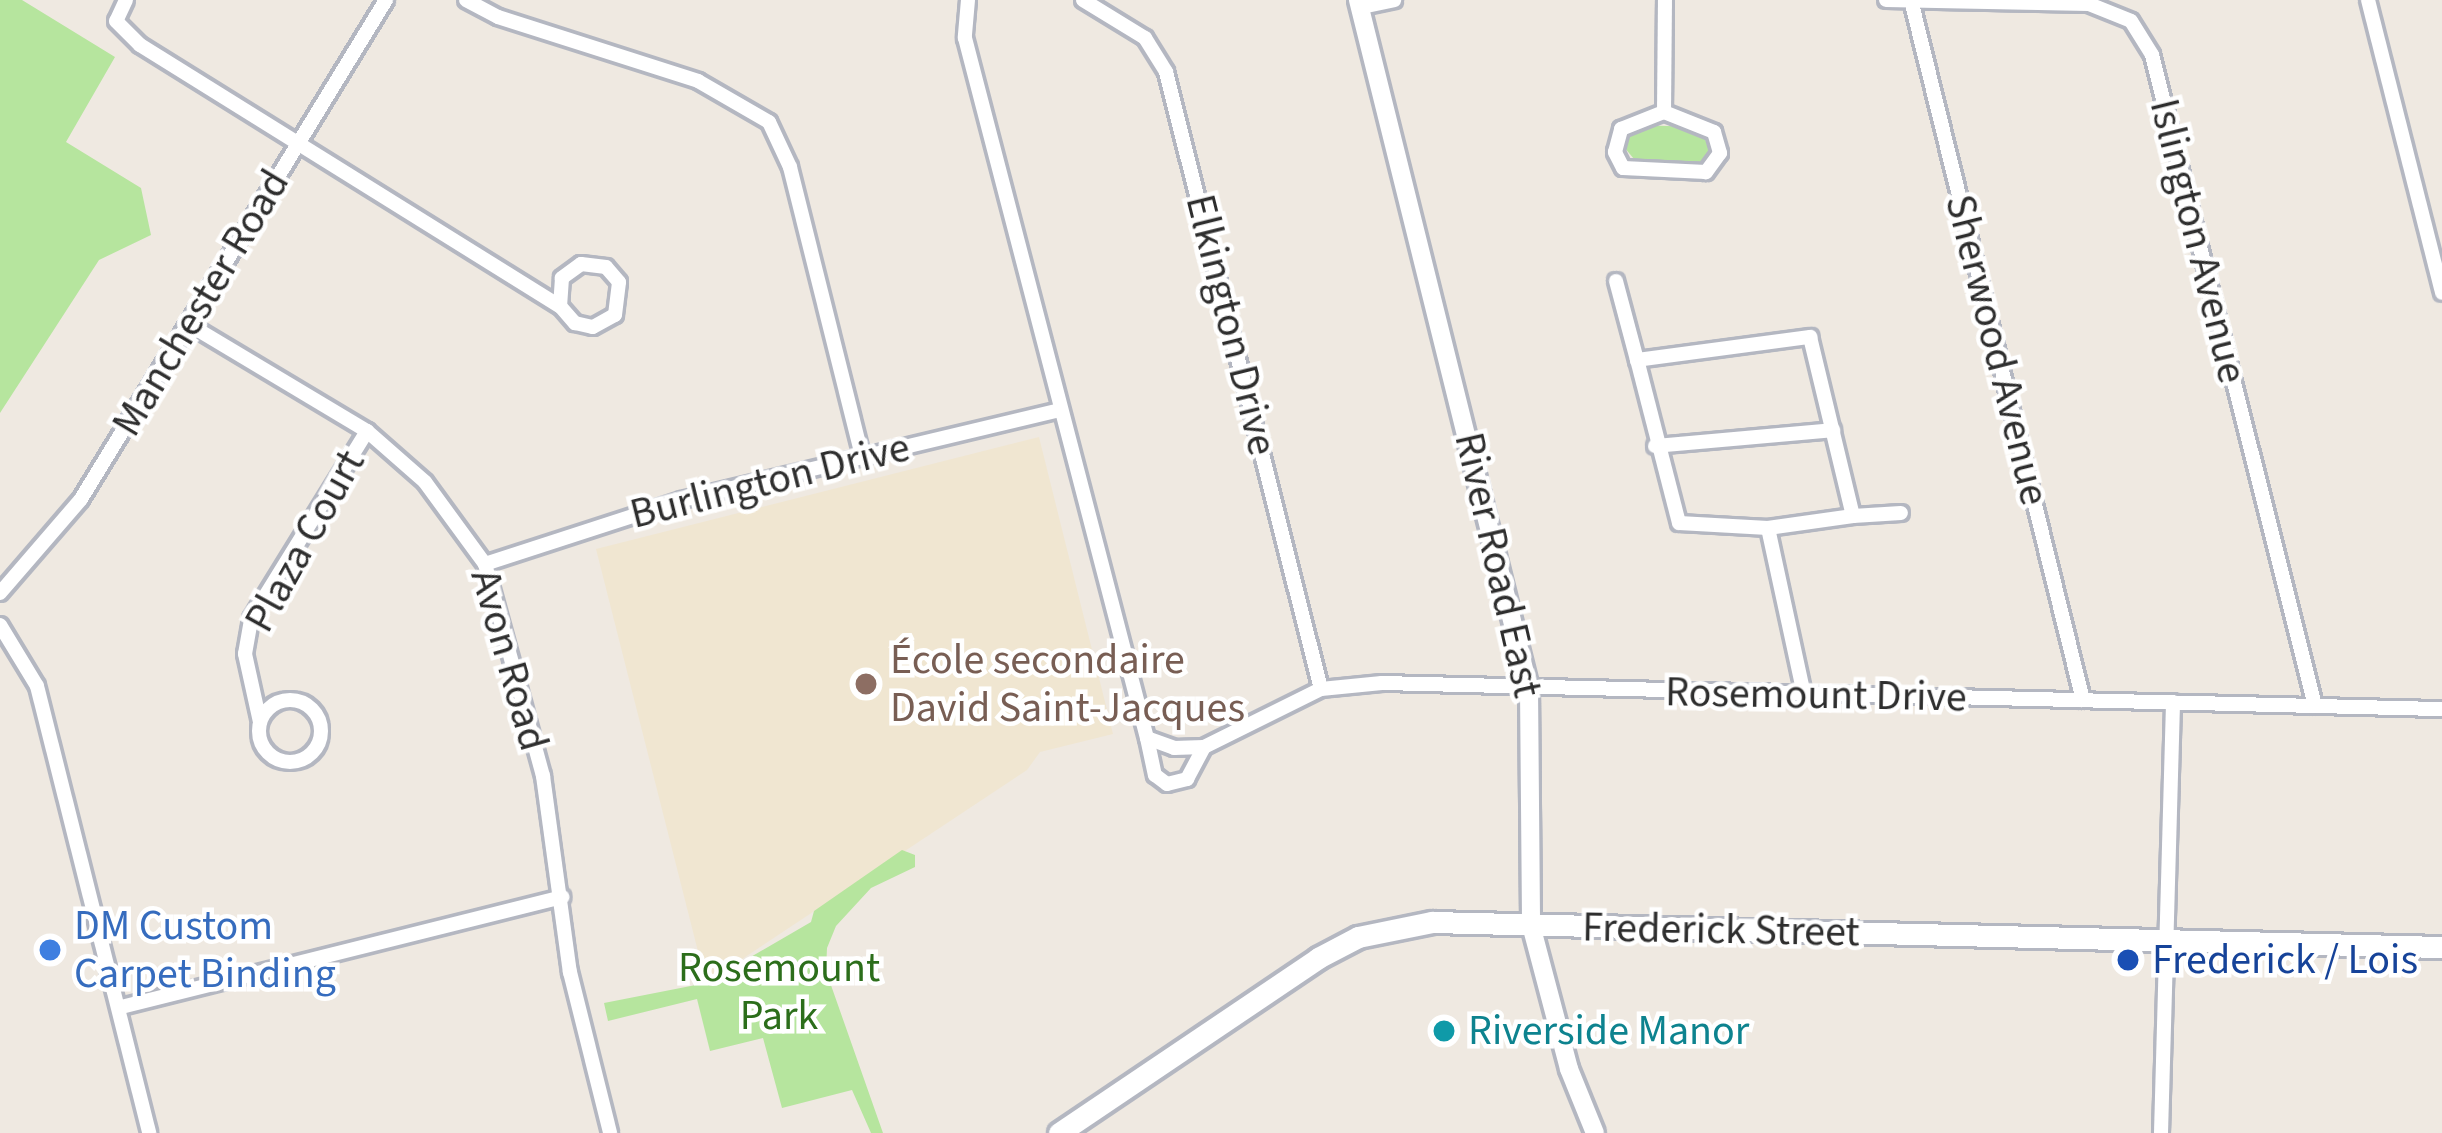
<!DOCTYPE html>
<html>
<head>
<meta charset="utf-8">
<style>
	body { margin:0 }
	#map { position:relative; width:2442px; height:1133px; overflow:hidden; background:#efe9e1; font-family:"Source Sans 3",sans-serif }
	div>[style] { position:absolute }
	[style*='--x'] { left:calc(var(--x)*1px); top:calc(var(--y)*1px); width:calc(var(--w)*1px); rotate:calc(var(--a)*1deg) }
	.education>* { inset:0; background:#f0e6d1 }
	.green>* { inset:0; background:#b6e59e }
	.roads { filter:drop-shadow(3px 0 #b4b7c1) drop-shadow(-3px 0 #b4b7c1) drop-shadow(0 3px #b4b7c1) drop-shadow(0 -3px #b4b7c1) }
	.minor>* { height:14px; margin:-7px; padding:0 7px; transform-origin:7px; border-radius:7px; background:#fff }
	.minor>.ring { margin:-7px; padding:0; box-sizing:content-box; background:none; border:14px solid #fff; border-radius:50% }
	.tertiary>* { height:18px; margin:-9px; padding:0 9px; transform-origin:9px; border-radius:9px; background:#fff }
	.secondary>* { height:21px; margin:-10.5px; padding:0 10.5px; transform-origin:10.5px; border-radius:10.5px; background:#fff }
	.dots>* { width:33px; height:33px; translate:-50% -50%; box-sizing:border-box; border:6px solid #fff; border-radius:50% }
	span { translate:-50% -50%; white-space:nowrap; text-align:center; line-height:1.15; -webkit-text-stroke:9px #fff; paint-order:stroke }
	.street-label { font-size:42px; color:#2e2e2e }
	.education-label { font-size:42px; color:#785e54 }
	.left { translate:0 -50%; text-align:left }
	.shop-label { font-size:42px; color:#366cbe }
	.transit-label { font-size:42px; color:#164399 }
	.park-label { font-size:42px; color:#2c6e1b }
	.culture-label { font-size:42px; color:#0d838f }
</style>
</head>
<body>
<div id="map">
	<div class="education">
		<div style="clip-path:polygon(1039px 437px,1113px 734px,1040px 752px,1027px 770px,706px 983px,596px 549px)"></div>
	</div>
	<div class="green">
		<div style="clip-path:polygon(0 0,22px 0,115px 57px,66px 142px,141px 188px,151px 235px,99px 260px,0 413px)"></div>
		<div style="clip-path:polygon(1636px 125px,1699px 127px,1711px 152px,1697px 167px,1639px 165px,1624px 147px)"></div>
		<div style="clip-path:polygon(902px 850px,915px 855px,915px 867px,871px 888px,836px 926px,827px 948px,826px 971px,883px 1133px,871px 1133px,852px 1090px,782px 1108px,763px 1038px,710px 1051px,697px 999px,608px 1021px,604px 1003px,706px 983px,811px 922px,814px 911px)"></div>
	</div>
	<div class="roads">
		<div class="minor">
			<div style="--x:126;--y:0;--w:23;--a:115"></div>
			<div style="--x:116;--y:21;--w:34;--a:45"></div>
			<div style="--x:140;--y:45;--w:494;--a:31.9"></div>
			<div style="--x:560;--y:306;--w:23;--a:49"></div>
			<div style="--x:575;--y:323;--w:18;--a:13"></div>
			<div style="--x:593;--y:327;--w:25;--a:-29"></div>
			<div style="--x:615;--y:315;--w:33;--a:-83"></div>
			<div style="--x:619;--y:282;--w:20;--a:-131"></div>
			<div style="--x:606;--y:267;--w:25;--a:-173"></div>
			<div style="--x:581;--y:264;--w:24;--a:144"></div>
			<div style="--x:562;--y:278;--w:28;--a:94"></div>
			<div style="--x:466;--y:0;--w:36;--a:28"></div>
			<div style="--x:498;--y:17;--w:210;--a:17.7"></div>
			<div style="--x:698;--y:81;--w:82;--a:30"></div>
			<div style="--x:769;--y:122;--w:50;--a:65"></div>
			<div style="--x:790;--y:167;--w:298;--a:76"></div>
			<div style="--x:968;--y:0;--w:38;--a:95"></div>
			<div style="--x:965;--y:38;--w:723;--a:75.43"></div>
			<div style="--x:1147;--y:738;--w:29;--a:20"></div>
			<div style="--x:1174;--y:748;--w:30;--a:-2"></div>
			<div style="--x:1204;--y:747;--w:131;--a:-26.4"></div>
			<div style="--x:1321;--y:689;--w:61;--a:-5.6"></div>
			<div style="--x:1382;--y:683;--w:1060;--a:1.41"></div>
			<div style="--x:1083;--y:0;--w:73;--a:31.5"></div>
			<div style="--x:1145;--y:38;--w:40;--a:58"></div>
			<div style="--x:1166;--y:72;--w:636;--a:75.9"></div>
			<div style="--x:1886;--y:0;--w:203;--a:1.1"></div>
			<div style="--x:2089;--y:4;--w:45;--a:22"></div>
			<div style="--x:2131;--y:21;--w:40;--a:58"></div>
			<div style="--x:2152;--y:55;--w:671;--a:75.94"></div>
			<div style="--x:1911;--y:0;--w:721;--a:76.2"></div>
			<div style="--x:2368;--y:0;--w:302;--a:75.8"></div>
			<div style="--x:1362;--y:7;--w:33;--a:-12"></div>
			<div style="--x:1664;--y:112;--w:54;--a:21.8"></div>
			<div style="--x:1714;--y:132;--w:22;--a:74"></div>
			<div style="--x:1720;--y:153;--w:24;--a:126"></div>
			<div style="--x:1706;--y:172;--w:83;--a:-177.2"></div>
			<div style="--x:1623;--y:168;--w:18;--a:-117"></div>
			<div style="--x:1615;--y:152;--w:24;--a:-75"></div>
			<div style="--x:1621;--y:129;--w:46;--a:-21.6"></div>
			<div style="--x:1664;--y:112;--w:112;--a:-89.5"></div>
			<div style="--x:1616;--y:281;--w:82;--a:75.1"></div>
			<div style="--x:190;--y:325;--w:206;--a:30.9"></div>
			<div style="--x:367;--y:431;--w:77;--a:41.3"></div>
			<div style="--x:425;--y:482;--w:102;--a:53.8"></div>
			<div style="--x:485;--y:564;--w:220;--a:74.7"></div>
			<div style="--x:543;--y:776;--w:198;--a:82.2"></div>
			<div style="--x:570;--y:972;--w:166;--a:76"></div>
			<div style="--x:1655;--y:446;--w:179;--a:-5.1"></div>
			<div style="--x:1853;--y:516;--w:48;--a:-3.6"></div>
			<div style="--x:1768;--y:528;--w:89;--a:-176.8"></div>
			<div style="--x:1679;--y:523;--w:168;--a:-104.4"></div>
			<div style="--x:1637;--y:360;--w:175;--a:-7.6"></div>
			<div style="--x:1810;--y:337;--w:184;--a:76.5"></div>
			<div style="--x:1853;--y:516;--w:86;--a:172"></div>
			<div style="--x:1768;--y:528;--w:171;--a:77.8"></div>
			<div style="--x:485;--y:564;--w:207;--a:-18"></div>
			<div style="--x:682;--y:500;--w:388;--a:-13.4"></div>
			<div style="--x:0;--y:593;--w:124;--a:-49.2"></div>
			<div style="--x:81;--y:499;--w:585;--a:-58.57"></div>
			<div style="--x:0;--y:625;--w:71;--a:58.8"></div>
			<div style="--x:37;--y:686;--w:461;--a:75.9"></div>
			<div class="ring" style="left:259px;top:700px;width:48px;height:48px"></div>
			<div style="--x:260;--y:722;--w:70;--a:-102.4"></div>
			<div style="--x:245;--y:654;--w:36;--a:-80"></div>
			<div style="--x:251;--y:619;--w:221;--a:-58.3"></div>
			<div style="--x:1147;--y:738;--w:38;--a:78"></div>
			<div style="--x:1155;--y:775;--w:15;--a:37"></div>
			<div style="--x:1167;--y:784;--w:21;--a:-14"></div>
			<div style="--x:1187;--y:779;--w:36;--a:-62"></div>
			<div style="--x:121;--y:1007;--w:455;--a:-14"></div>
			<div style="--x:2161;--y:1133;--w:431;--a:-88.4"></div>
		</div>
		<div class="tertiary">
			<div style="--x:1358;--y:0;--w:710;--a:76.06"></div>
			<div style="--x:1529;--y:689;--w:236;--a:89.5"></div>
			<div style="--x:1531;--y:925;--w:149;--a:75.2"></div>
			<div style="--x:1569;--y:1069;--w:69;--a:67.9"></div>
		</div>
		<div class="secondary">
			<div style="--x:1059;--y:1133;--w:313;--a:-34"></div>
			<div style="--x:1318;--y:958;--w:45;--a:-27.7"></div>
			<div style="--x:1358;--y:937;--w:76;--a:-11.5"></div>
			<div style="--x:1432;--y:922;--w:1010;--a:1.42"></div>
		</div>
	</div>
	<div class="dots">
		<div style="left:866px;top:684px;background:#8d6e63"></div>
		<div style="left:50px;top:950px;background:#3f7fe0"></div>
		<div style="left:2128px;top:960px;background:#1a4fb4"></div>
		<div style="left:1444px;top:1031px;background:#0f9aa8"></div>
	</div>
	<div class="street-label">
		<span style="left:2198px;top:241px;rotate:76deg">Islington Avenue</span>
		<span style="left:201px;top:303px;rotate:-59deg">Manchester Road</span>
		<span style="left:1231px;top:325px;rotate:76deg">Elkington Drive</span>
		<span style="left:1997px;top:350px;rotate:76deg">Sherwood Avenue</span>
		<span style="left:770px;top:481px;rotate:-14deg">Burlington Drive</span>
		<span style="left:305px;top:541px;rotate:-61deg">Plaza Court</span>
		<span style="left:1498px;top:565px;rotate:77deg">River Road East</span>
		<span style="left:509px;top:660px;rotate:74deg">Avon Road</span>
		<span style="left:1816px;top:695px;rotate:1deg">Rosemount Drive</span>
		<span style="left:1721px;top:930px;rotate:1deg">Frederick Street</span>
	</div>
	<div class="education-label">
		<span class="left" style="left:890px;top:684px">École secondaire<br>David Saint-Jacques</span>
	</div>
	<div class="shop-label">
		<span class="left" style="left:74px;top:950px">DM Custom<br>Carpet Binding</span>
	</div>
	<div class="transit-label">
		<span class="left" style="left:2152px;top:960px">Frederick / Lois</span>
	</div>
	<div class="park-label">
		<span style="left:779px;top:992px">Rosemount<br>Park</span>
	</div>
	<div class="culture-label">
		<span class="left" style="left:1468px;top:1031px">Riverside Manor</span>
	</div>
</div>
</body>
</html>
